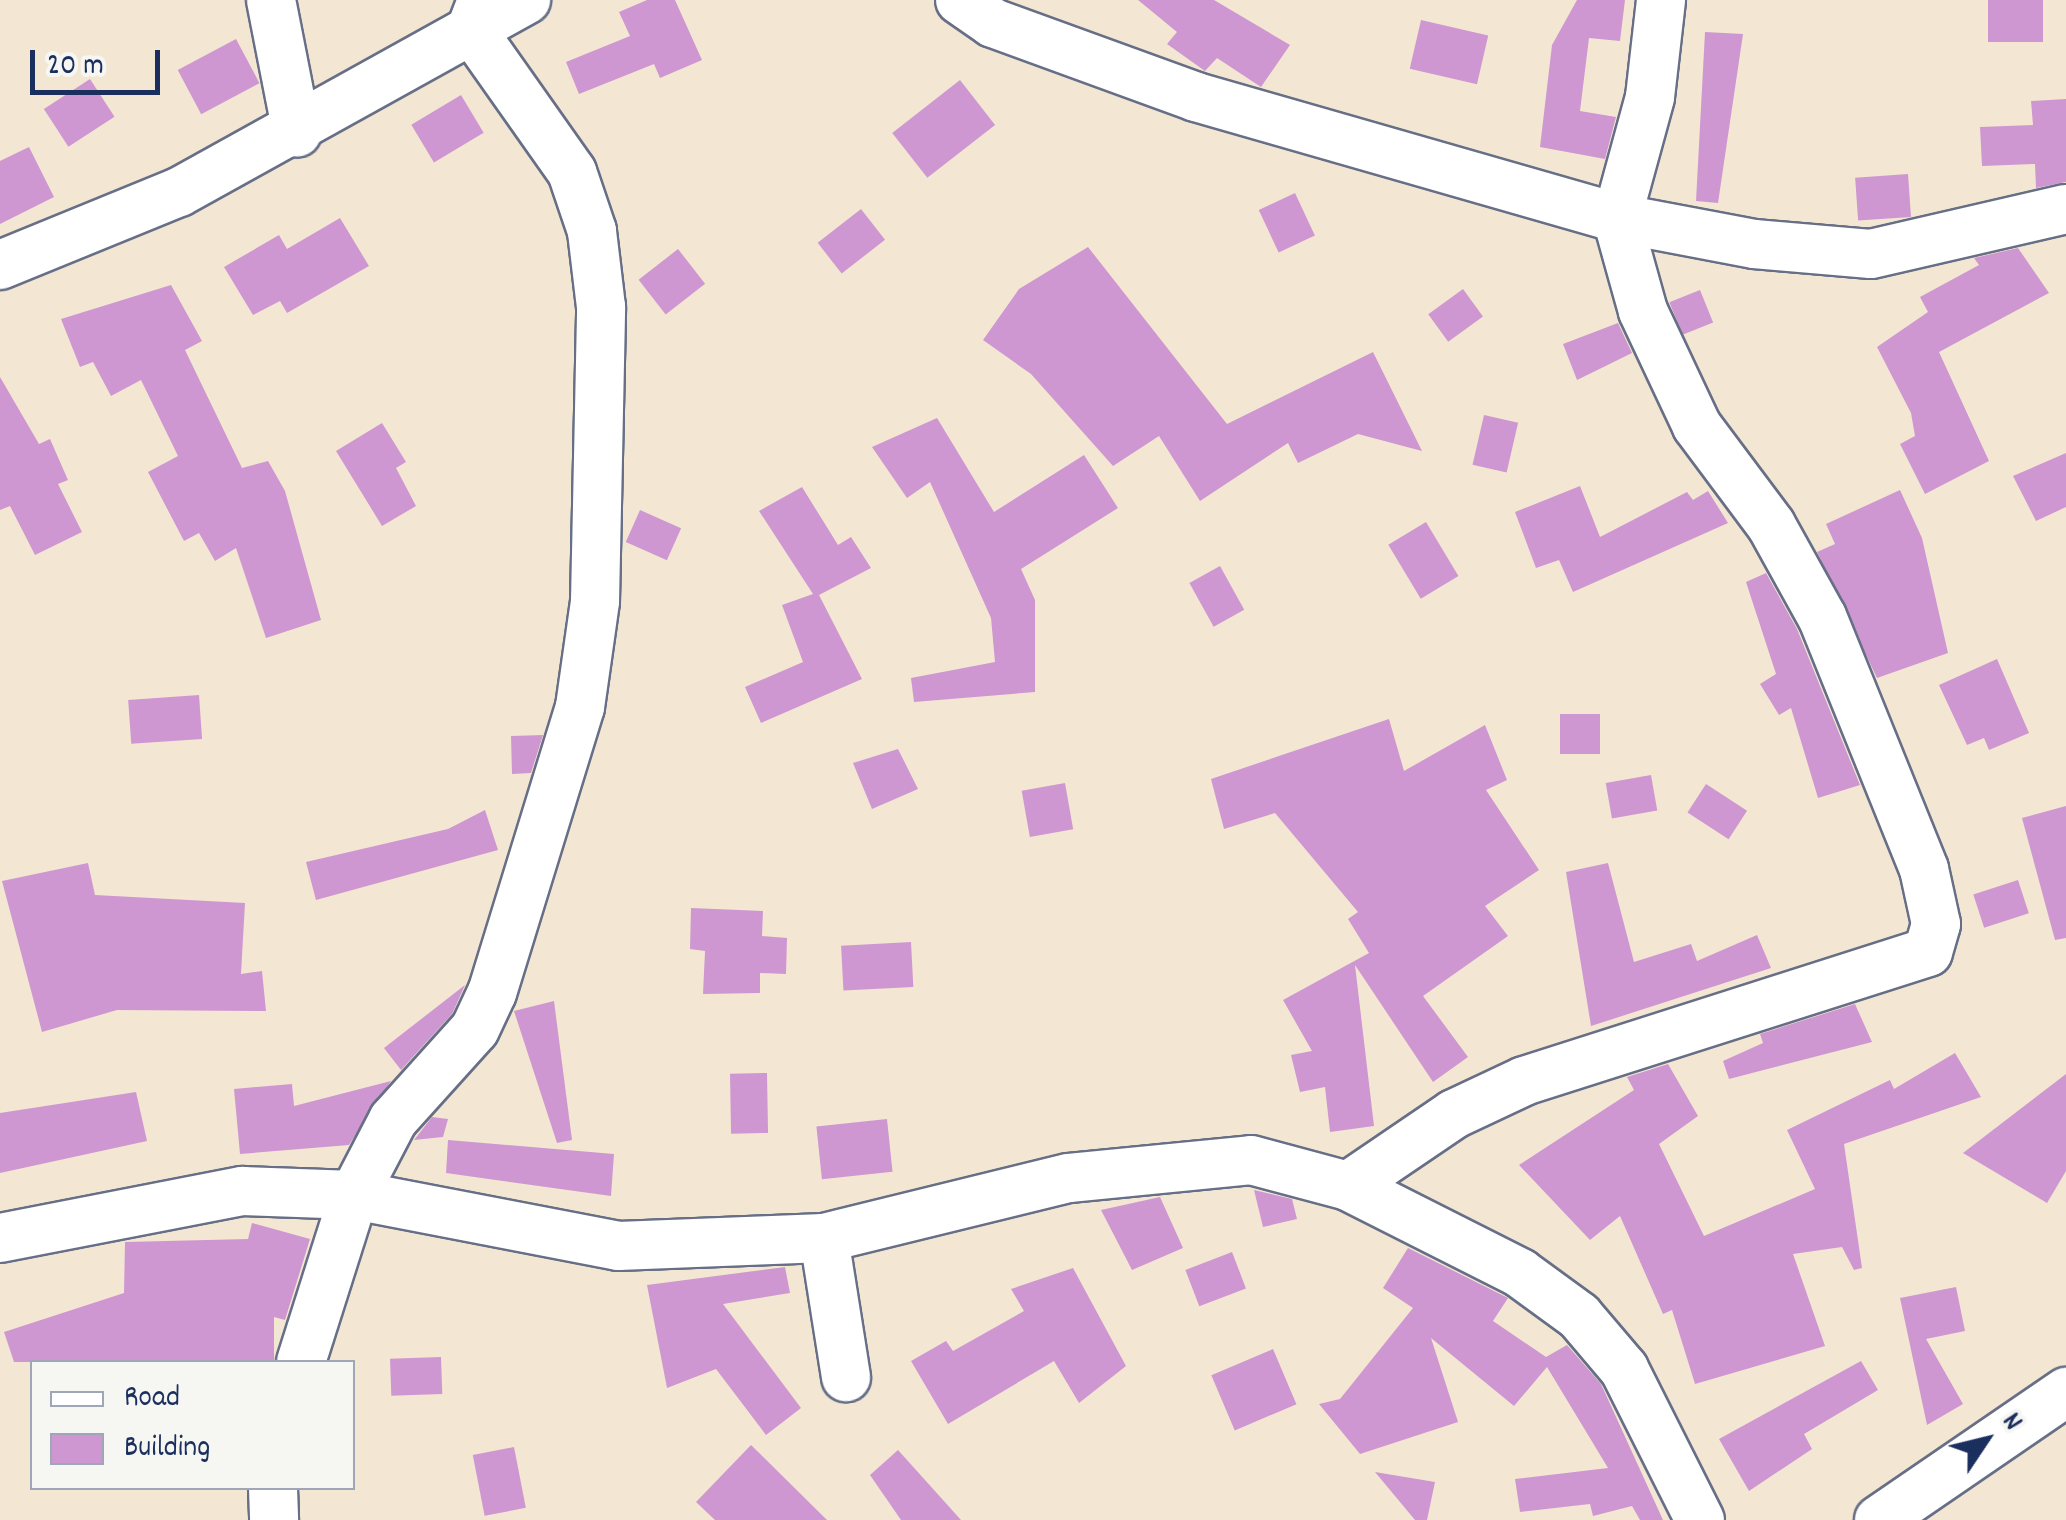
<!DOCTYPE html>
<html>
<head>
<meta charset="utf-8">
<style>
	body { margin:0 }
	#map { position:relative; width:2066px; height:1520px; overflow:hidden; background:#f3e7d3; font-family:Dekko,sans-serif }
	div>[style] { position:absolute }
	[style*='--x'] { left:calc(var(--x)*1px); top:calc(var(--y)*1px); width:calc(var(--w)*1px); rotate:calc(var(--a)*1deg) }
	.building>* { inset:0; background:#ce97d1; transform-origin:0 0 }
	.roads { filter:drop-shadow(2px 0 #676f87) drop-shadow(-2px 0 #676f87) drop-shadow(0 2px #676f87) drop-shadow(0 -2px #676f87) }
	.minor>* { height:48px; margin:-24px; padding:0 24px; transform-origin:24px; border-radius:24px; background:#fff }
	span { translate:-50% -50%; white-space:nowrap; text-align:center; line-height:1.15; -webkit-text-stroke:10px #f6f6f2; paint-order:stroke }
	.legend { position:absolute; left:30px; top:1360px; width:325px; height:130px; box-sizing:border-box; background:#f6f6f2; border:2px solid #9ea6b7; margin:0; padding:12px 18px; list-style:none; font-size:30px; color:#1b2f5e }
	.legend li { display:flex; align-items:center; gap:20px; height:50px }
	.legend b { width:50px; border:2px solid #9ea6b7 }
	.north { position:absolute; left:1936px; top:1390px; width:100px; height:100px; -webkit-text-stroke:8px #f6f6f2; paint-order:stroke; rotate:55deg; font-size:28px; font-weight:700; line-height:40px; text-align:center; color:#1b2f5e }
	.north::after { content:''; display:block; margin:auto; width:35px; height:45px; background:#1b2f5e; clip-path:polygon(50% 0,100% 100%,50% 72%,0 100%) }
	.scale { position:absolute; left:30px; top:50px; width:130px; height:45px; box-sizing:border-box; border:5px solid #1b2f5e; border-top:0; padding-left:12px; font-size:30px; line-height:35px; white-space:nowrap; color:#1b2f5e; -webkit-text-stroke:8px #f6f6f2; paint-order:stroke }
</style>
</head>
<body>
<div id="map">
	<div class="building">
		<div style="clip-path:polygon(647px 0,675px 0,702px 60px,660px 78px,654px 64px,579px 94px,566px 62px,630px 36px,619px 12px)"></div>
		<div style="clip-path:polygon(1138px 0,1214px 0,1290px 45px,1261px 87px,1217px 58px,1205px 71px,1167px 44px,1177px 32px)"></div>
		<div style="clip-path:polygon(1577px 0,1625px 0,1620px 41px,1589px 38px,1580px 111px,1616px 117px,1605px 159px,1540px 147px,1552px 45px)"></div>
		<div style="left:1988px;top:0;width:55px;height:42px"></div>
		<div style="left:1421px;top:20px;width:69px;height:50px;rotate:13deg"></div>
		<div style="clip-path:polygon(1705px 32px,1743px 34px,1718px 203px,1696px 201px)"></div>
		<div style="left:236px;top:39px;width:50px;height:66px;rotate:62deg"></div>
		<div style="left:90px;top:79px;width:45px;height:55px;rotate:57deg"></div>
		<div style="left:960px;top:80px;width:57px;height:86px;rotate:52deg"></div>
		<div style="left:461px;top:95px;width:44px;height:58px;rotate:59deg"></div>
		<div style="clip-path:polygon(2066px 99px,2066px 182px,2036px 188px,2035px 164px,1982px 166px,1980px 127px,2033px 125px,2031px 101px)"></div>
		<div style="clip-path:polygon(29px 147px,54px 197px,0 224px,0 161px)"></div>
		<div style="left:1908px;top:174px;width:43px;height:53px;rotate:86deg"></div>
		<div style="left:1295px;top:193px;width:47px;height:40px;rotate:65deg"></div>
		<div style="left:861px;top:209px;width:39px;height:55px;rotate:52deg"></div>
		<div style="clip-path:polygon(340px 218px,369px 266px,287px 313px,280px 301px,253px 315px,224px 267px,279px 235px,287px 249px)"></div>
		<div style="clip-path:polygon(1088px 247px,1227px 424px,1373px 352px,1422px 451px,1358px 434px,1298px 463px,1288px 443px,1200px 501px,1159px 436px,1113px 466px,1031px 374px,983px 340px,1019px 289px)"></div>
		<div style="clip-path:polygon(2018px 248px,2049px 293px,1939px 352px,1989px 461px,1925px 494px,1900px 444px,1915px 436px,1911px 413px,1877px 347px,1928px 312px,1920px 297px,1979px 265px,1974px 258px)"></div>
		<div style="left:678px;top:249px;width:44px;height:50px;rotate:52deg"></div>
		<div style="clip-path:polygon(171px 285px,202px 341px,185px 350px,242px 468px,268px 461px,285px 491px,321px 620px,266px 638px,236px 548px,215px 561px,199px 533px,184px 541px,148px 472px,178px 456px,141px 380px,111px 396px,93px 362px,80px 367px,61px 319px)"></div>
		<div style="left:1463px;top:289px;width:34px;height:43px;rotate:54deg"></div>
		<div style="left:1700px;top:290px;width:35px;height:33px;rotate:68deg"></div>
		<div style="clip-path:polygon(1618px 323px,1632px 353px,1577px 380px,1563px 344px)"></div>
		<div style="clip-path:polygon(0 377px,39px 444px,50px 439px,68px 480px,58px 484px,82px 532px,35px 555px,10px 506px,0 510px)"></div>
		<div style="left:1484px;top:415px;width:35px;height:51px;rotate:13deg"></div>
		<div style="clip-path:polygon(937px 418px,994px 512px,1084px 455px,1118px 508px,1021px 569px,1035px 600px,1035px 692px,914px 702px,911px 678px,995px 662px,991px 618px,930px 482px,907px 498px,872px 447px)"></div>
		<div style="clip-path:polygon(382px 423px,406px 462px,396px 468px,416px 506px,382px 526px,336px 451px)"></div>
		<div style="clip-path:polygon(2066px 453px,2066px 507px,2036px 521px,2013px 476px)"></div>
		<div style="clip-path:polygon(1580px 486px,1600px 537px,1687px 492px,1693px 500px,1708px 491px,1728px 523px,1573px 592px,1559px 560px,1536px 568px,1515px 512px)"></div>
		<div style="clip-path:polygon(802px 487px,838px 545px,851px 537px,871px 568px,819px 595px,862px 679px,761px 723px,745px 687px,803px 662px,782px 605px,813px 594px,759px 511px)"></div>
		<div style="clip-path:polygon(1900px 490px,1922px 538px,1948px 653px,1877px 678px,1817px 552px,1835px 544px,1826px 524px)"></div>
		<div style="left:640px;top:510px;width:45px;height:35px;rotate:24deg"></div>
		<div style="left:1426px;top:522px;width:63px;height:44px;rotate:59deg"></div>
		<div style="left:1220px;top:566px;width:50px;height:35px;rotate:61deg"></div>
		<div style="clip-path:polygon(1766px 573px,1797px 629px,1860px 785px,1818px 798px,1791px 708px,1779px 715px,1760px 684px,1776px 674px,1746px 582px)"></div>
		<div style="clip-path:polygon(1997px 659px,2029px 733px,1989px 750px,1984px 738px,1967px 745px,1939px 685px)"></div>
		<div style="left:199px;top:695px;width:44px;height:71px;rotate:86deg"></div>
		<div style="left:1560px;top:714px;width:40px;height:40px"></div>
		<div style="clip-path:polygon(1389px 719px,1404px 771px,1485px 725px,1507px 780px,1486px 790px,1539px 870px,1485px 906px,1508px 936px,1423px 996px,1468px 1057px,1433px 1082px,1355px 965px,1374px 1126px,1330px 1132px,1325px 1087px,1300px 1092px,1291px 1055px,1312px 1051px,1283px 1000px,1369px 953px,1348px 919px,1358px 912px,1275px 813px,1224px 829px,1211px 779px)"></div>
		<div style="clip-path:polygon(543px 735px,531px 773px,512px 774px,511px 736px)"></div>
		<div style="clip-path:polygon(898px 749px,918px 789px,872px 809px,853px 763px)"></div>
		<div style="left:1651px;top:775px;width:36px;height:46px;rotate:80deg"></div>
		<div style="left:1065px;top:783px;width:47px;height:44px;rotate:80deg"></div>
		<div style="left:1706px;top:784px;width:49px;height:34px;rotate:33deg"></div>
		<div style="clip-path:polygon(2066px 806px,2066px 938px,2055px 940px,2022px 818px)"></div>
		<div style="clip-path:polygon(485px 810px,498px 850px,316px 900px,306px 862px,448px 829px)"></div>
		<div style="clip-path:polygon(88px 863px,95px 895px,245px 903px,241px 974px,262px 971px,266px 1011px,117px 1010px,42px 1032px,2px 881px)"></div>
		<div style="clip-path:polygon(1608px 863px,1634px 962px,1691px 944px,1697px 961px,1757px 935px,1771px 968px,1591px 1026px,1566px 872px)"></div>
		<div style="left:2018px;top:880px;width:35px;height:47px;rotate:72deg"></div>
		<div style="clip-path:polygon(691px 908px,763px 911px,762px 936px,787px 938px,786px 974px,760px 973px,760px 993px,703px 994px,705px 951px,690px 949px)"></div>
		<div style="left:911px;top:942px;width:45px;height:70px;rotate:87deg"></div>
		<div style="clip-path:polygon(465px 985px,452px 1014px,401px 1070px,384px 1048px)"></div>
		<div style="clip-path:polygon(554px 1001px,572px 1140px,557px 1143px,514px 1011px)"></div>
		<div style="clip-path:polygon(1855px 1004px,1872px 1042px,1729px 1079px,1723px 1061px,1763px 1043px,1760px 1034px)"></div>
		<div style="clip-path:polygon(1955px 1053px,1981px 1097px,1844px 1144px,1862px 1268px,1854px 1270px,1842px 1247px,1793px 1254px,1825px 1346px,1695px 1384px,1672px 1310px,1663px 1314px,1620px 1216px,1590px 1240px,1519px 1165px,1634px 1090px,1627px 1077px,1668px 1064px,1698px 1116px,1659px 1144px,1704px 1236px,1815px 1189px,1787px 1130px,1890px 1080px,1894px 1089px)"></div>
		<div style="left:767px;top:1073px;width:60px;height:37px;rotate:89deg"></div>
		<div style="clip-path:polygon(2066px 1074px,2066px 1171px,2047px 1203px,1963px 1153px)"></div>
		<div style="clip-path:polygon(391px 1081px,349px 1145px,240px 1154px,234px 1089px,292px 1084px,294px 1106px)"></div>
		<div style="clip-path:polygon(136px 1092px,147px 1141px,0 1173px,0 1113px)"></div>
		<div style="clip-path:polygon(432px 1117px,448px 1119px,443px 1137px,414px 1140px)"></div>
		<div style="left:887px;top:1119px;width:53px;height:71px;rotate:84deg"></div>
		<div style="clip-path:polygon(448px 1140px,614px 1154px,611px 1196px,446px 1173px)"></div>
		<div style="clip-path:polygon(1254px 1190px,1292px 1199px,1297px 1219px,1263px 1227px)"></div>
		<div style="clip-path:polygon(1160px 1197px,1183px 1248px,1132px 1270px,1101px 1210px)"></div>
		<div style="clip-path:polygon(252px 1223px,310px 1239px,285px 1320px,274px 1317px,274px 1362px,14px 1362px,4px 1332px,124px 1293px,125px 1242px,248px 1239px)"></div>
		<div style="clip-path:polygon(1408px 1248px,1508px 1298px,1493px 1321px,1546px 1357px,1567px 1345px,1601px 1384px,1663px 1520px,1640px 1520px,1632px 1506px,1593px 1516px,1590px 1504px,1520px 1512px,1515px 1479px,1608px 1468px,1547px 1367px,1514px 1406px,1431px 1338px,1458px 1422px,1360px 1454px,1319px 1404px,1340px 1399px,1413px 1308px,1383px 1288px)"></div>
		<div style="left:1232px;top:1252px;width:39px;height:50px;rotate:69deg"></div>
		<div style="clip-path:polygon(785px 1267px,790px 1293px,723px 1304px,801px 1408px,766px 1435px,716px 1369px,667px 1388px,647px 1285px)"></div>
		<div style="clip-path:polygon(1073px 1268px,1126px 1366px,1079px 1403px,1054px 1361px,948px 1424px,911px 1361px,946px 1341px,953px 1351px,1024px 1311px,1011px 1289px)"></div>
		<div style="clip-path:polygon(1956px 1287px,1965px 1331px,1926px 1339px,1963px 1404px,1927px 1425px,1900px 1298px)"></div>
		<div style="left:1273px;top:1349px;width:60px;height:67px;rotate:67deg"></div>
		<div style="left:441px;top:1357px;width:37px;height:51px;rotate:88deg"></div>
		<div style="clip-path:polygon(1861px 1361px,1878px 1390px,1804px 1434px,1812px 1449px,1749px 1491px,1719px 1439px)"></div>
		<div style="clip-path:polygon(751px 1445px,827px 1520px,715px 1520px,696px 1502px)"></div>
		<div style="left:514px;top:1447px;width:62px;height:42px;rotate:79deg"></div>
		<div style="clip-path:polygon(898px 1450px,961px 1520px,901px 1520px,870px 1475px)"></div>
		<div style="clip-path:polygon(1375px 1472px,1435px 1482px,1427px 1520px,1415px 1520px)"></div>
	</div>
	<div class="roads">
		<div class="minor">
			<div style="--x:271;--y:0;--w:135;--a:78.9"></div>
			<div style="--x:960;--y:0;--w:40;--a:34.9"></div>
			<div style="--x:993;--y:23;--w:216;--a:20"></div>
			<div style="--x:1196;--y:97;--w:438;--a:16"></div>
			<div style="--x:1617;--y:218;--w:139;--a:10.7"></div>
			<div style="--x:1754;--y:244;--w:117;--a:4.9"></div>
			<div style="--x:1871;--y:254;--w:200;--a:-13"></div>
			<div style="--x:0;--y:265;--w:193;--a:-22.2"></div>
			<div style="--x:179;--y:192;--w:397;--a:-29"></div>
			<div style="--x:1348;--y:1186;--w:128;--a:-34.2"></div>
			<div style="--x:1454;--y:1114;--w:77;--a:-25.2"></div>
			<div style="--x:1524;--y:1081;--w:424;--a:-17.7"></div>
			<div style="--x:1928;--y:952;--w:29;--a:-74"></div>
			<div style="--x:1936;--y:924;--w:56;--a:-102.3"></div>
			<div style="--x:1924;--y:869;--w:272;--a:-112"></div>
			<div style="--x:1822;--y:617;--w:105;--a:-119"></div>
			<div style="--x:1771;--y:525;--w:124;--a:-126.8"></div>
			<div style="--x:1697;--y:426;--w:127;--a:-115.2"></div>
			<div style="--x:1643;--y:311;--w:97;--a:-105.6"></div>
			<div style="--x:1617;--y:218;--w:125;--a:-74.7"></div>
			<div style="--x:1650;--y:97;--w:98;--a:-83.5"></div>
			<div style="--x:0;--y:1238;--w:247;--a:-11"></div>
			<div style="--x:242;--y:1191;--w:112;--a:2"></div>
			<div style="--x:354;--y:1195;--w:85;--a:-62.5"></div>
			<div style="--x:393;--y:1120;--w:122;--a:-48"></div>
			<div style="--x:475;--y:1029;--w:40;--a:-65"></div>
			<div style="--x:492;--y:993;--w:299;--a:-72.9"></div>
			<div style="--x:580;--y:707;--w:107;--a:-81.9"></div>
			<div style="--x:595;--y:601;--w:294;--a:-88.8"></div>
			<div style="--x:601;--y:307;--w:77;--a:-96.8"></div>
			<div style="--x:592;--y:231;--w:62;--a:-108.7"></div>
			<div style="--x:572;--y:172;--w:175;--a:-125.2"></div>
			<div style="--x:471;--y:29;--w:31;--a:-69"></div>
			<div style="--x:824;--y:1238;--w:141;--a:81"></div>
			<div style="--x:301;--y:1362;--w:175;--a:-72.4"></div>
			<div style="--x:354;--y:1195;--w:269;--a:10.9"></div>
			<div style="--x:618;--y:1246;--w:206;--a:-2.2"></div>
			<div style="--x:824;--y:1238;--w:252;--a:-13.8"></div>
			<div style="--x:1069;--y:1178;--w:183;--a:-5.6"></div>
			<div style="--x:1251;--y:1160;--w:100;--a:15"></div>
			<div style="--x:1348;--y:1186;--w:193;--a:26.8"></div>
			<div style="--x:1520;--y:1273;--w:73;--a:36.1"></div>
			<div style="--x:1579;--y:1316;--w:70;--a:49.7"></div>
			<div style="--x:1624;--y:1369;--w:169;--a:63.3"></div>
			<div style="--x:273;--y:1488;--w:32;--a:88"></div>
			<div style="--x:1879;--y:1520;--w:227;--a:-34.4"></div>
		</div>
	</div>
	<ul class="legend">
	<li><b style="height:12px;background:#fff"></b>Road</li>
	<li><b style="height:28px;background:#ce97d1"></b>Building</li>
	</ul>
	<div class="north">N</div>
	<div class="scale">20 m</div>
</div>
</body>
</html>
